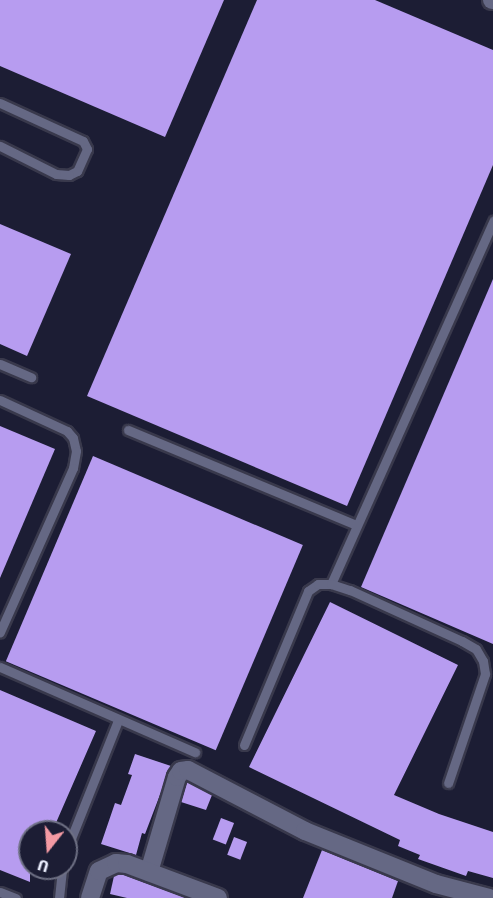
<!DOCTYPE html>
<html>
<head>
<meta charset="utf-8">
<style>
	body { margin:0 }
	#map { position:relative; width:493px; height:898px; overflow:hidden; background:#1c1d34; font-family:"Fira Sans",sans-serif }
	div>[style] { position:absolute }
	[style*='--x'] { left:calc(var(--x)*1px); top:calc(var(--y)*1px); width:calc(var(--w)*1px); rotate:calc(var(--a)*1deg) }
	.building>* { inset:0; background:#b79cf0; transform-origin:0 0 }
	.roads { filter:drop-shadow(2px 0 #39394c) drop-shadow(-2px 0 #39394c) drop-shadow(0 2px #39394c) drop-shadow(0 -2px #39394c) }
	.lane>* { height:9px; margin:-4.5px; padding:0 4.5px; transform-origin:4.5px; border-radius:4.5px; background:#656884 }
	.street>* { height:18px; margin:-9px; padding:0 9px; transform-origin:9px; border-radius:9px; background:#656884 }
	span { translate:-50% -50%; white-space:nowrap; text-align:center; line-height:1.15; -webkit-text-stroke:6px #1c1d34; paint-order:stroke }
	.north { position:absolute; left:18px; top:820px; width:60px; height:60px; box-sizing:border-box; background:#1c1d34; border:2px solid #6e7084; border-radius:50%; rotate:197deg; font-size:16px; font-weight:700; line-height:24px; text-align:center; color:#e9ecfc }
	.north::after { content:''; display:block; margin:auto; width:21px; height:27px; background:#f49aa3; clip-path:polygon(50% 0,100% 100%,50% 72%,0 100%) }
</style>
</head>
<body>
<div id="map">
	<div class="building">
		<div style="clip-path:polygon(0 0,224px 0,165px 137px,0 66px)"></div>
		<div style="clip-path:polygon(257px 0,375px 0,493px 50px,493px 165px,347px 506px,87px 396px)"></div>
		<div style="clip-path:polygon(0 224px,71px 254px,27px 356px,0 344px)"></div>
		<div style="clip-path:polygon(493px 279px,493px 644px,361px 587px)"></div>
		<div style="clip-path:polygon(0 426px,55px 449px,0 578px)"></div>
		<div style="left:93px;top:456px;width:228px;height:223px;rotate:23deg"></div>
		<div style="clip-path:polygon(330px 602px,458px 665px,394px 795px,439px 814px,493px 832px,493px 878px,468px 871px,466px 876px,418px 859px,420px 855px,398px 846px,400px 840px,249px 767px)"></div>
		<div style="clip-path:polygon(0 690px,96px 731px,52px 832px,30px 832px,30px 882px,0 870px)"></div>
		<div style="clip-path:polygon(135px 754px,171px 766px,145px 834px,142px 833px,136px 855px,101px 844px,115px 803px,121px 805px,132px 775px,128px 774px)"></div>
		<div style="clip-path:polygon(187px 782px,212px 795px,206px 810px,181px 802px)"></div>
		<div style="left:221px;top:818px;width:14px;height:23px;rotate:21deg"></div>
		<div style="left:234px;top:837px;width:14px;height:19px;rotate:21deg"></div>
		<div style="clip-path:polygon(322px 850px,398px 881px,392px 898px,303px 898px)"></div>
		<div style="clip-path:polygon(118px 874px,124px 875px,186px 898px,127px 898px,110px 894px,114px 876px)"></div>
	</div>
	<div class="roads">
		<div class="lane">
			<div style="--x:0;--y:103;--w:91;--a:24.6"></div>
			<div style="--x:83;--y:141;--w:9;--a:63"></div>
			<div style="--x:87;--y:149;--w:24;--a:114"></div>
			<div style="--x:77;--y:171;--w:9;--a:153"></div>
			<div style="--x:69;--y:175;--w:13;--a:-176"></div>
			<div style="--x:56;--y:174;--w:63;--a:-153.4"></div>
			<div style="--x:0;--y:364;--w:34;--a:23"></div>
			<div style="--x:0;--y:400;--w:74;--a:24.8"></div>
			<div style="--x:67;--y:431;--w:9;--a:49"></div>
			<div style="--x:73;--y:438;--w:13;--a:77"></div>
			<div style="--x:76;--y:451;--w:17;--a:100"></div>
			<div style="--x:73;--y:468;--w:180;--a:114"></div>
			<div style="--x:128;--y:430;--w:247;--a:22.6"></div>
			<div style="--x:331;--y:584;--w:398;--a:-65.9"></div>
			<div style="--x:0;--y:667;--w:213;--a:23.6"></div>
			<div style="--x:244;--y:745;--w:167;--a:-67.4"></div>
			<div style="--x:308;--y:591;--w:12;--a:-35"></div>
			<div style="--x:318;--y:584;--w:13;--a:0"></div>
			<div style="--x:331;--y:584;--w:20;--a:18"></div>
			<div style="--x:350;--y:590;--w:123;--a:24.5"></div>
			<div style="--x:462;--y:641;--w:16;--a:30"></div>
			<div style="--x:476;--y:649;--w:14;--a:60"></div>
			<div style="--x:483;--y:661;--w:13;--a:81"></div>
			<div style="--x:485;--y:674;--w:115;--a:108.7"></div>
			<div style="--x:66;--y:851;--w:141;--a:-68.3"></div>
			<div style="--x:0;--y:892;--w:17;--a:21"></div>
			<div style="--x:59;--y:898;--w:30;--a:-84"></div>
		</div>
		<div class="street">
			<div style="--x:492;--y:0;--w:1;--a:0"></div>
			<div style="--x:149;--y:872;--w:99;--a:-73.6"></div>
			<div style="--x:177;--y:777;--w:7;--a:-56"></div>
			<div style="--x:181;--y:771;--w:7;--a:-8"></div>
			<div style="--x:188;--y:770;--w:132;--a:27.5"></div>
			<div style="--x:305;--y:831;--w:141;--a:22"></div>
			<div style="--x:436;--y:884;--w:55;--a:14.8"></div>
			<div style="--x:90;--y:898;--w:28;--a:-72"></div>
			<div style="--x:99;--y:871;--w:19;--a:-25"></div>
			<div style="--x:116;--y:863;--w:11;--a:5"></div>
			<div style="--x:127;--y:864;--w:97;--a:20.5"></div>
		</div>
	</div>
	<div class="north">U</div>
</div>
</body>
</html>
